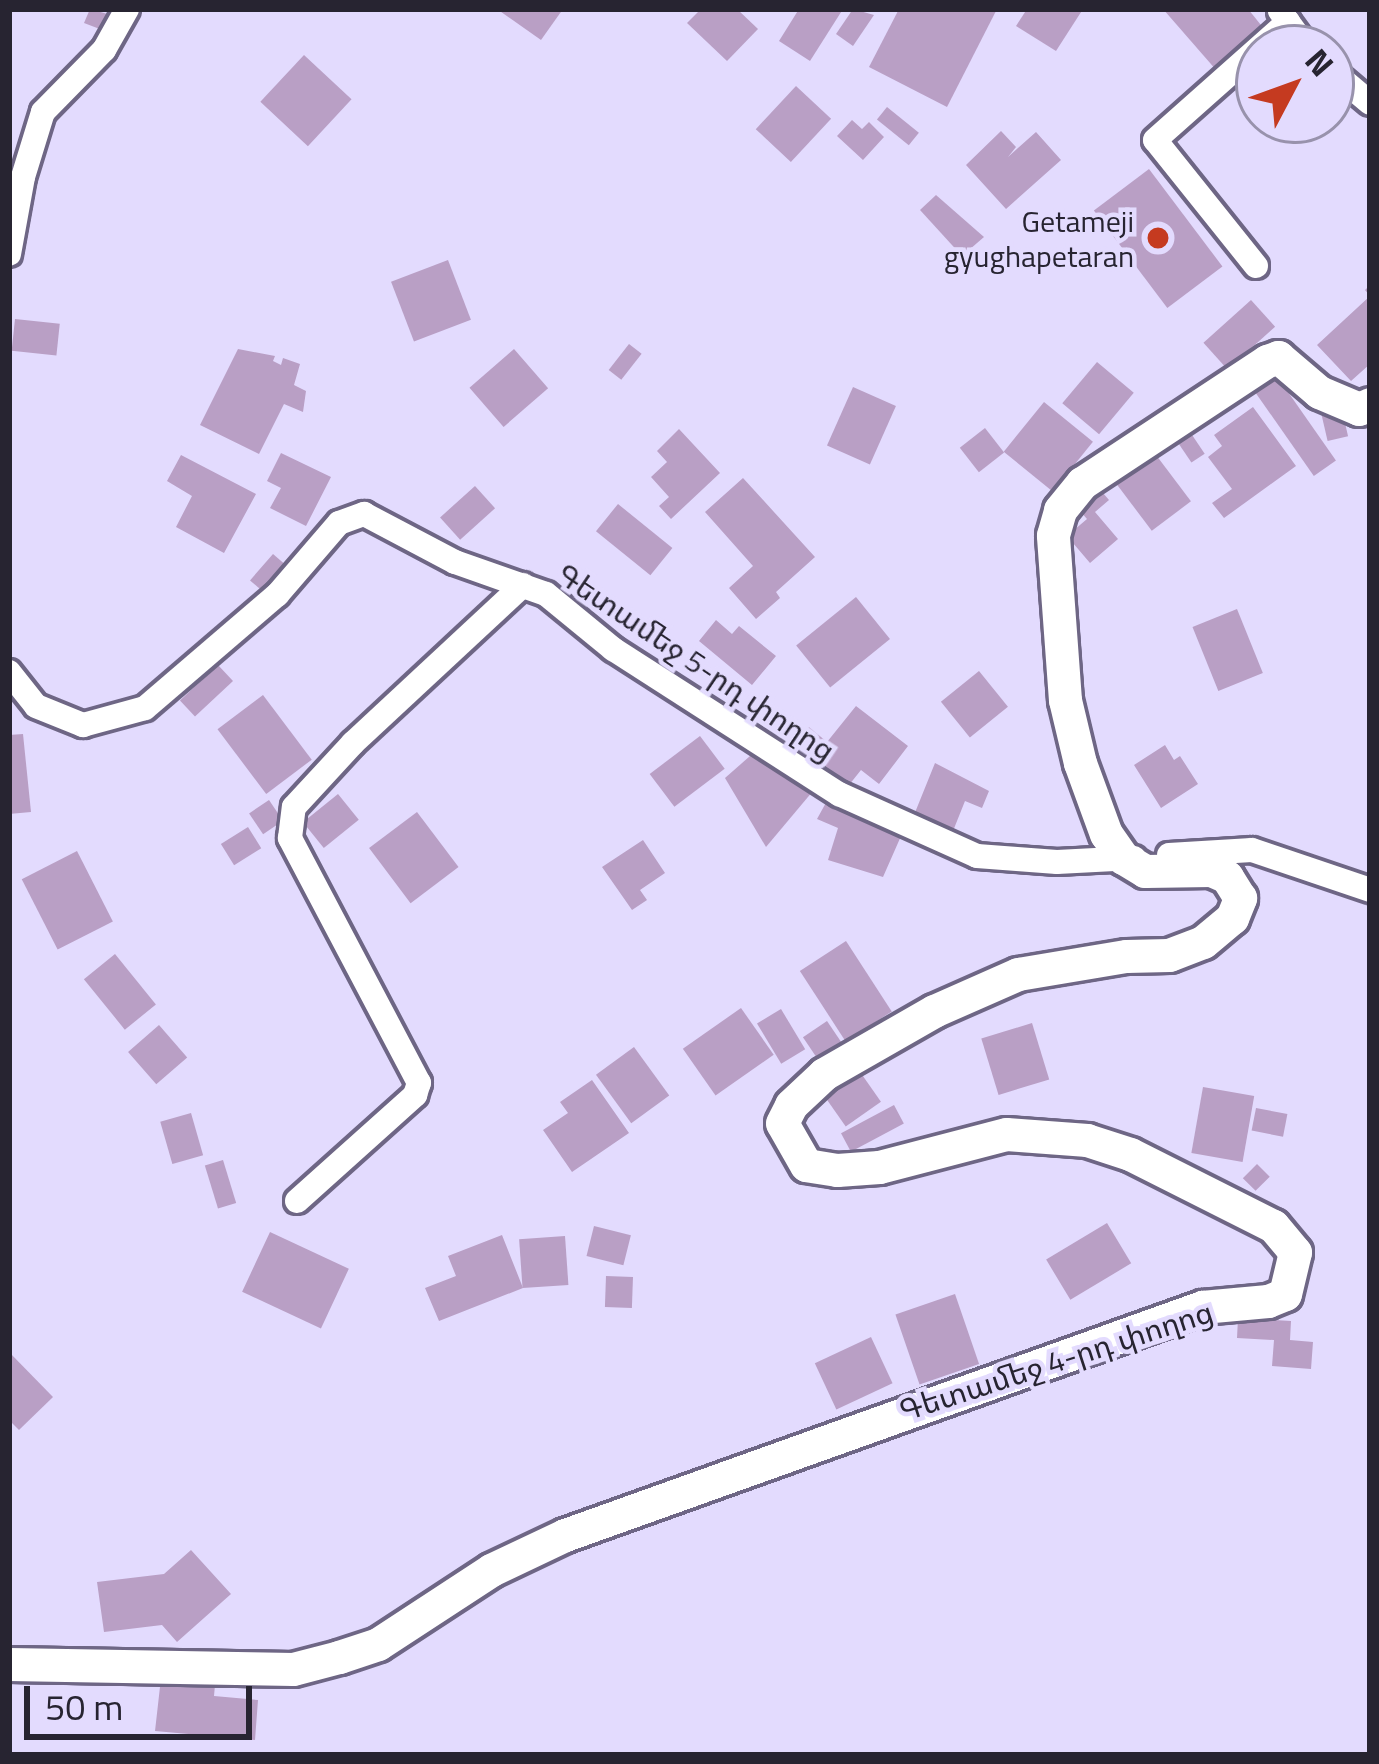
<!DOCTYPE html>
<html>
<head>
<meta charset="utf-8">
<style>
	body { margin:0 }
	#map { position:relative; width:1379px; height:1764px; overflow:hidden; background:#e3dbfe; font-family:"Titillium Web","Noto Sans Armenian",sans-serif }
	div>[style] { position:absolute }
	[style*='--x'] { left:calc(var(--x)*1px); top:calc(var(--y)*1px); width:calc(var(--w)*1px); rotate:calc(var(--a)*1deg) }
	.building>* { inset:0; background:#b99fc5; transform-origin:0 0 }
	.roads { filter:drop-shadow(3px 0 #6e6685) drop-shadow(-3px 0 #6e6685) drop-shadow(0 3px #6e6685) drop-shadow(0 -3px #6e6685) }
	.minor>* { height:24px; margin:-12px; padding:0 12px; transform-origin:12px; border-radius:12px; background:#fff }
	.tertiary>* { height:33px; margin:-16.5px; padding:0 16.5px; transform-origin:16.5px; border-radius:16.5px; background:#fff }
	.dots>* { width:33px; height:33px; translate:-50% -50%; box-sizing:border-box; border:6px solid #e3dbfe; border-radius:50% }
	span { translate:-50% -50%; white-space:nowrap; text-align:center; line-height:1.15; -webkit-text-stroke:9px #e3dbfe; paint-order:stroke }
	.poi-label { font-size:30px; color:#272431 }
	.right { translate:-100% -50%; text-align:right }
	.street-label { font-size:30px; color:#272431 }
	.frame { position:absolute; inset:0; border:12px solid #272431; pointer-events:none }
	.north { position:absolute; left:1235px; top:24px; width:120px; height:120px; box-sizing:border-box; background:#e3dbfe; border:3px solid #9892ac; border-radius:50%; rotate:49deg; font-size:33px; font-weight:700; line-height:48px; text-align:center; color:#272431 }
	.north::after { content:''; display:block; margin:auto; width:42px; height:54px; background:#c53a20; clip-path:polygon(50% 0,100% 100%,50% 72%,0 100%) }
	.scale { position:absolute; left:24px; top:1686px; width:228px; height:54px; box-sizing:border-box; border:6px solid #272431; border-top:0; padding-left:15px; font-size:36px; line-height:42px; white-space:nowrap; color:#272431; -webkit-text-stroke:9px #e3dbfe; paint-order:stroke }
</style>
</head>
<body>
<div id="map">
	<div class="building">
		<div style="clip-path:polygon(90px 9px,111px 15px,105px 31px,84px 23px)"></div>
		<div style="clip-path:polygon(497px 9px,563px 9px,541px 40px)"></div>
		<div style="clip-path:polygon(701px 9px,737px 9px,758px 29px,727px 61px,687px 23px)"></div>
		<div style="clip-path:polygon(799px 9px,843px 9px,810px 61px,779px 41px)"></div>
		<div style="clip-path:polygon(853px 9px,874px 15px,853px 46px,836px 34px)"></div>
		<div style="clip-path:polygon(899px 9px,997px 9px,947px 107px,869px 67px)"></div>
		<div style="clip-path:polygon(1027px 9px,1083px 9px,1056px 51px,1016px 26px)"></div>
		<div style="clip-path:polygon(1163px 9px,1248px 9px,1265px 30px,1217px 71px)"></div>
		<div style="left:304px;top:55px;width:65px;height:64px;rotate:43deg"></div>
		<div style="left:796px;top:86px;width:48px;height:59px;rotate:43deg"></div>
		<div style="left:887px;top:107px;width:41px;height:16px;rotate:39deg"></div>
		<div style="clip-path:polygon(852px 120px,862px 129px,869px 122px,884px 137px,863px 160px,837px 136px)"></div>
		<div style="clip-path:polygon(1001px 131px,1016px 147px,1008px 157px,1036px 132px,1061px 160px,1006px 209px,966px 165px)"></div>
		<div style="left:1149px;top:169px;width:122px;height:69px;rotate:53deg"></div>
		<div style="clip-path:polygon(936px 195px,984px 237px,962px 256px,920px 210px)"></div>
		<div style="left:448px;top:260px;width:64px;height:61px;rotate:69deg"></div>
		<div style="clip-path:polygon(1370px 285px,1370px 364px,1351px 381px,1317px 345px,1370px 296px,1365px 290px)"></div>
		<div style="left:1251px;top:300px;width:36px;height:64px;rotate:48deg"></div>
		<div style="left:15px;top:319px;width:45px;height:32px;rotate:6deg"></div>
		<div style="left:629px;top:344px;width:16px;height:33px;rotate:38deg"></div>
		<div style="clip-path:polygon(238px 349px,275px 356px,273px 361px,281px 365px,283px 358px,300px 364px,294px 385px,306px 391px,303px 412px,284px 404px,259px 454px,200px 425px)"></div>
		<div style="left:514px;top:349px;width:52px;height:59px;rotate:49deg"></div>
		<div style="left:1097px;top:362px;width:48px;height:54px;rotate:40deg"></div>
		<div style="left:1274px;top:372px;width:108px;height:27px;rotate:55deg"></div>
		<div style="left:853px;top:387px;width:47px;height:64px;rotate:24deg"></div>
		<div style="left:1044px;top:402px;width:63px;height:64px;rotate:39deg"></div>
		<div style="clip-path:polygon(1253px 407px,1296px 466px,1224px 518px,1212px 503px,1232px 489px,1208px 457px,1222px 446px,1214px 435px)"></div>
		<div style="left:1342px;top:410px;width:27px;height:21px;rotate:77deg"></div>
		<div style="left:1184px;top:423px;width:37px;height:16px;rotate:56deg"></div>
		<div style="left:985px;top:428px;width:31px;height:32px;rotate:52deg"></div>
		<div style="clip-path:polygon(679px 429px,720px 473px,671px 519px,659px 506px,669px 497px,651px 477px,667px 462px,657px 451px)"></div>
		<div style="left:1150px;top:447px;width:68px;height:49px;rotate:53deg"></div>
		<div style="clip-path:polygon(281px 453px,331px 477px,306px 526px,270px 508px,281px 488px,267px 481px)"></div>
		<div style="clip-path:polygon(181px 455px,256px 494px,224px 553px,176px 527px,192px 496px,167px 481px)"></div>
		<div style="clip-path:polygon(743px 478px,815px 557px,776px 592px,780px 598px,756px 619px,729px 588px,753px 566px,705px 512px)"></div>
		<div style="left:475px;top:486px;width:30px;height:47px;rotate:48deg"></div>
		<div style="clip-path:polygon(1097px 486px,1109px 500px,1095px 512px,1118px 539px,1090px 563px,1067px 536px,1087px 519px,1075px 505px)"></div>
		<div style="left:618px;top:504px;width:70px;height:35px;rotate:39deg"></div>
		<div style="left:273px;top:554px;width:20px;height:35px;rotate:41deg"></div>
		<div style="left:856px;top:597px;width:54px;height:77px;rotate:51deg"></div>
		<div style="left:1237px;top:609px;width:69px;height:48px;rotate:68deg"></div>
		<div style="clip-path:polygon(716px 620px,732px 634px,739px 626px,776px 656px,752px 685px,699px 641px)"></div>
		<div style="left:218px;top:665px;width:22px;height:52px;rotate:47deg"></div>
		<div style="left:979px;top:671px;width:46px;height:49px;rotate:51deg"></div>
		<div style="left:263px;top:695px;width:81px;height:57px;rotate:53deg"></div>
		<div style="clip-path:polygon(856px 706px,908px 746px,879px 784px,861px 770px,845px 790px,793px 747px,809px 727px,827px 742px)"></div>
		<div style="clip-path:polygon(23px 734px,31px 812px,9px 814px,9px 735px)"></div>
		<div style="left:700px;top:736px;width:41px;height:63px;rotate:53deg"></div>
		<div style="clip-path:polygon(1165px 745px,1174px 760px,1180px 756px,1198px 784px,1161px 808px,1134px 765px)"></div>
		<div style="clip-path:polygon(758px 749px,813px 791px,766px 847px,725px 778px)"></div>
		<div style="clip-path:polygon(935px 763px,989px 791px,982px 808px,965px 801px,953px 831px,914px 815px)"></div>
		<div style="left:338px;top:794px;width:33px;height:45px;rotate:51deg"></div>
		<div style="clip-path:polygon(828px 799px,905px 827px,883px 877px,828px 860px,838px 828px,817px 819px)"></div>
		<div style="left:269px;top:800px;width:25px;height:24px;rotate:56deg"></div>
		<div style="left:417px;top:812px;width:69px;height:60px;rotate:53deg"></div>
		<div style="left:248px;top:827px;width:25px;height:32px;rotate:58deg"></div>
		<div style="clip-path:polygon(643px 840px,665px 873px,640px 890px,647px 900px,632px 910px,602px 867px)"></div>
		<div style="left:77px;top:851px;width:79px;height:62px;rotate:63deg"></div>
		<div style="left:846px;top:941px;width:84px;height:55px;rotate:57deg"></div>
		<div style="left:115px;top:954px;width:65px;height:40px;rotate:51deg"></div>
		<div style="left:741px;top:1008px;width:57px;height:71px;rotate:55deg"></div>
		<div style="left:781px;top:1009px;width:47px;height:28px;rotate:59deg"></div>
		<div style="left:827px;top:1021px;width:29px;height:29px;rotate:56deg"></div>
		<div style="left:1032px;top:1023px;width:59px;height:53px;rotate:73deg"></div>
		<div style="left:159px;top:1025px;width:43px;height:41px;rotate:49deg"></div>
		<div style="left:634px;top:1047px;width:60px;height:47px;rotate:54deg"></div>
		<div style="left:858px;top:1069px;width:40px;height:43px;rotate:55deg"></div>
		<div style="clip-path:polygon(592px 1080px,629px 1133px,572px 1172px,543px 1130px,568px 1113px,560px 1102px)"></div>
		<div style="left:1203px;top:1087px;width:52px;height:67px;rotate:10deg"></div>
		<div style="left:894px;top:1105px;width:21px;height:60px;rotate:62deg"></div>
		<div style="left:1256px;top:1108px;width:32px;height:23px;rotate:11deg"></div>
		<div style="left:191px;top:1113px;width:44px;height:32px;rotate:74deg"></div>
		<div style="left:223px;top:1160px;width:45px;height:19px;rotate:73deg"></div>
		<div style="left:1257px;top:1164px;width:18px;height:20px;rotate:45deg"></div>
		<div style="left:1107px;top:1223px;width:47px;height:71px;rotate:59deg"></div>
		<div style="left:594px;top:1226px;width:38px;height:31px;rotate:14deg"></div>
		<div style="left:270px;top:1232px;width:87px;height:66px;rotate:25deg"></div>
		<div style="clip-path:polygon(502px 1235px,523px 1288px,439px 1321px,425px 1288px,456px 1276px,448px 1256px)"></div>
		<div style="left:565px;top:1236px;width:49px;height:46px;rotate:86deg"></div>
		<div style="left:606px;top:1276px;width:27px;height:31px;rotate:2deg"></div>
		<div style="left:955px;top:1294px;width:74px;height:63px;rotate:71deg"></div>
		<div style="clip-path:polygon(1238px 1318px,1291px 1321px,1290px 1340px,1313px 1342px,1311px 1369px,1272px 1366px,1274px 1340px,1237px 1338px)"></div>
		<div style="left:871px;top:1337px;width:51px;height:62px;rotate:65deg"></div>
		<div style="clip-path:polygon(9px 1352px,53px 1397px,19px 1430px,9px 1420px)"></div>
		<div style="clip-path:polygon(191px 1550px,231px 1594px,177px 1642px,162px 1625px,104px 1632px,97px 1582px,164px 1574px)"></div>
		<div style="clip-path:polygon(161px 1678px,215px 1685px,214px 1696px,258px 1700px,255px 1740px,155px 1731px)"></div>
	</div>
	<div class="roads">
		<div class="minor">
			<div style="--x:1280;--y:11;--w:46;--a:53.9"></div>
			<div style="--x:1331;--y:70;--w:51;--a:40.2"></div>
			<div style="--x:9;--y:254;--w:78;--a:-79.7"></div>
			<div style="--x:23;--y:177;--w:68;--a:-72.9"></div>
			<div style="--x:43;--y:112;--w:87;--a:-45.5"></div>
			<div style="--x:104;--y:50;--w:47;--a:-60.7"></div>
			<div style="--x:1256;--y:266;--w:161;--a:-128.7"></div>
			<div style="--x:1155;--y:140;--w:178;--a:-41.6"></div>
			<div style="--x:9;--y:672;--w:43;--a:51.5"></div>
			<div style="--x:36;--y:706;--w:51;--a:22"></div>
			<div style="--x:83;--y:725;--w:64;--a:-15.3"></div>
			<div style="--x:145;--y:708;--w:174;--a:-40.6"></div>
			<div style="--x:277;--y:595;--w:95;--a:-49.3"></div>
			<div style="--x:339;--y:523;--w:27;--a:-20"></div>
			<div style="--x:364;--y:514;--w:103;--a:27.8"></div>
			<div style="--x:455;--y:562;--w:96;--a:19.4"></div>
			<div style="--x:546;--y:594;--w:87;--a:39.4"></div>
			<div style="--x:613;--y:649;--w:269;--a:32.7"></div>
			<div style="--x:839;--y:794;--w:151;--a:24.2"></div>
			<div style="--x:977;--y:856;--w:80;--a:4.3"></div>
			<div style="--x:1057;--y:862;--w:77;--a:-3"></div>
			<div style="--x:1169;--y:855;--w:83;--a:-3.4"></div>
			<div style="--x:1252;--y:850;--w:125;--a:18.7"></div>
			<div style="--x:297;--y:1201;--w:159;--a:-41.9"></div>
			<div style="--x:415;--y:1095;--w:13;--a:-72"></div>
			<div style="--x:419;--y:1083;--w:277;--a:-117.8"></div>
			<div style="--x:290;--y:838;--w:31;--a:-83"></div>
			<div style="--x:294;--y:807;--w:87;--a:-47.3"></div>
			<div style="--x:353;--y:743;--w:232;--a:-42.9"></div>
		</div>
		<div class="tertiary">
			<div style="--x:9;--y:1664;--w:284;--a:1"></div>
			<div style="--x:293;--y:1669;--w:48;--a:-14.6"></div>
			<div style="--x:339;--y:1657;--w:41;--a:-18.4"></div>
			<div style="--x:378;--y:1644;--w:135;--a:-33.2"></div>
			<div style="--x:491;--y:1570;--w:82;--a:-25.3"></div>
			<div style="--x:565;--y:1535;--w:677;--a:-19.69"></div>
			<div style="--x:1202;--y:1307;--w:66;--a:-5.2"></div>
			<div style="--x:1268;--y:1301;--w:18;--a:-22"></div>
			<div style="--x:1285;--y:1294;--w:43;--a:-76.6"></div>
			<div style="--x:1295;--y:1252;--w:34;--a:-130"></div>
			<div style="--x:1273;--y:1226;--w:160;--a:-153.3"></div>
			<div style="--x:1130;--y:1154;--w:45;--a:-162"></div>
			<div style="--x:1087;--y:1140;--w:81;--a:-175.8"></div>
			<div style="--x:1006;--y:1134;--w:131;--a:165.4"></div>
			<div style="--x:879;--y:1167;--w:42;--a:175.9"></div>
			<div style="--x:837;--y:1170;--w:31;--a:-171"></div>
			<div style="--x:806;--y:1165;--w:48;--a:-119.7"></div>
			<div style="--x:782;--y:1123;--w:20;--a:-63"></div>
			<div style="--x:791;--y:1105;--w:45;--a:-43.2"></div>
			<div style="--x:824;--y:1074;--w:127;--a:-29.8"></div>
			<div style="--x:934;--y:1011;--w:92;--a:-23.8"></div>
			<div style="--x:1018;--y:974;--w:109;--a:-9.5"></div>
			<div style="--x:1126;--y:956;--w:43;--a:-1.3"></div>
			<div style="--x:1169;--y:955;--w:36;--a:-21"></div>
			<div style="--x:1203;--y:942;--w:38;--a:-40"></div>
			<div style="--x:1232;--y:918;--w:22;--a:-68"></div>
			<div style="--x:1240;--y:898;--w:25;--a:-122"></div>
			<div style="--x:1227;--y:877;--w:17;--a:-156"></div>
			<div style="--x:1211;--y:870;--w:66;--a:179.1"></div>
			<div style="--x:1145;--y:871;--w:26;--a:-149"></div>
			<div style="--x:1123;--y:858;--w:29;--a:-125"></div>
			<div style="--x:1106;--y:834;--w:76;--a:-110.1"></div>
			<div style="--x:1080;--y:763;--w:65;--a:-103.4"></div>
			<div style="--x:1065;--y:700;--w:165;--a:-94.2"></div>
			<div style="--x:1053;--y:535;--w:26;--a:-74"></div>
			<div style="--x:1060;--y:510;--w:35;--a:-51"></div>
			<div style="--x:1082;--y:483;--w:222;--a:-33.4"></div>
			<div style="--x:1267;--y:361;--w:12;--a:-20"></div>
			<div style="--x:1278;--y:357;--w:54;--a:40.5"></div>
			<div style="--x:1319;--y:392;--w:43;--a:23"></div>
			<div style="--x:1359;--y:409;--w:12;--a:-24"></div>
		</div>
	</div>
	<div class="dots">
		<div style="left:1158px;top:238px;background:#c53a20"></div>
	</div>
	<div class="poi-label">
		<span class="right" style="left:1134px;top:238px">Getameji<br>gyughapetaran</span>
	</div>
	<div class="street-label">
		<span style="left:696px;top:662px;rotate:34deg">Գետամեջ 5-րդ փողոց</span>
		<span style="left:1056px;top:1361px;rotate:-18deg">Գետամեջ 4-րդ փողոց</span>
	</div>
	<div class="frame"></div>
	<div class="north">N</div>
	<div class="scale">50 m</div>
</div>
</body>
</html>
